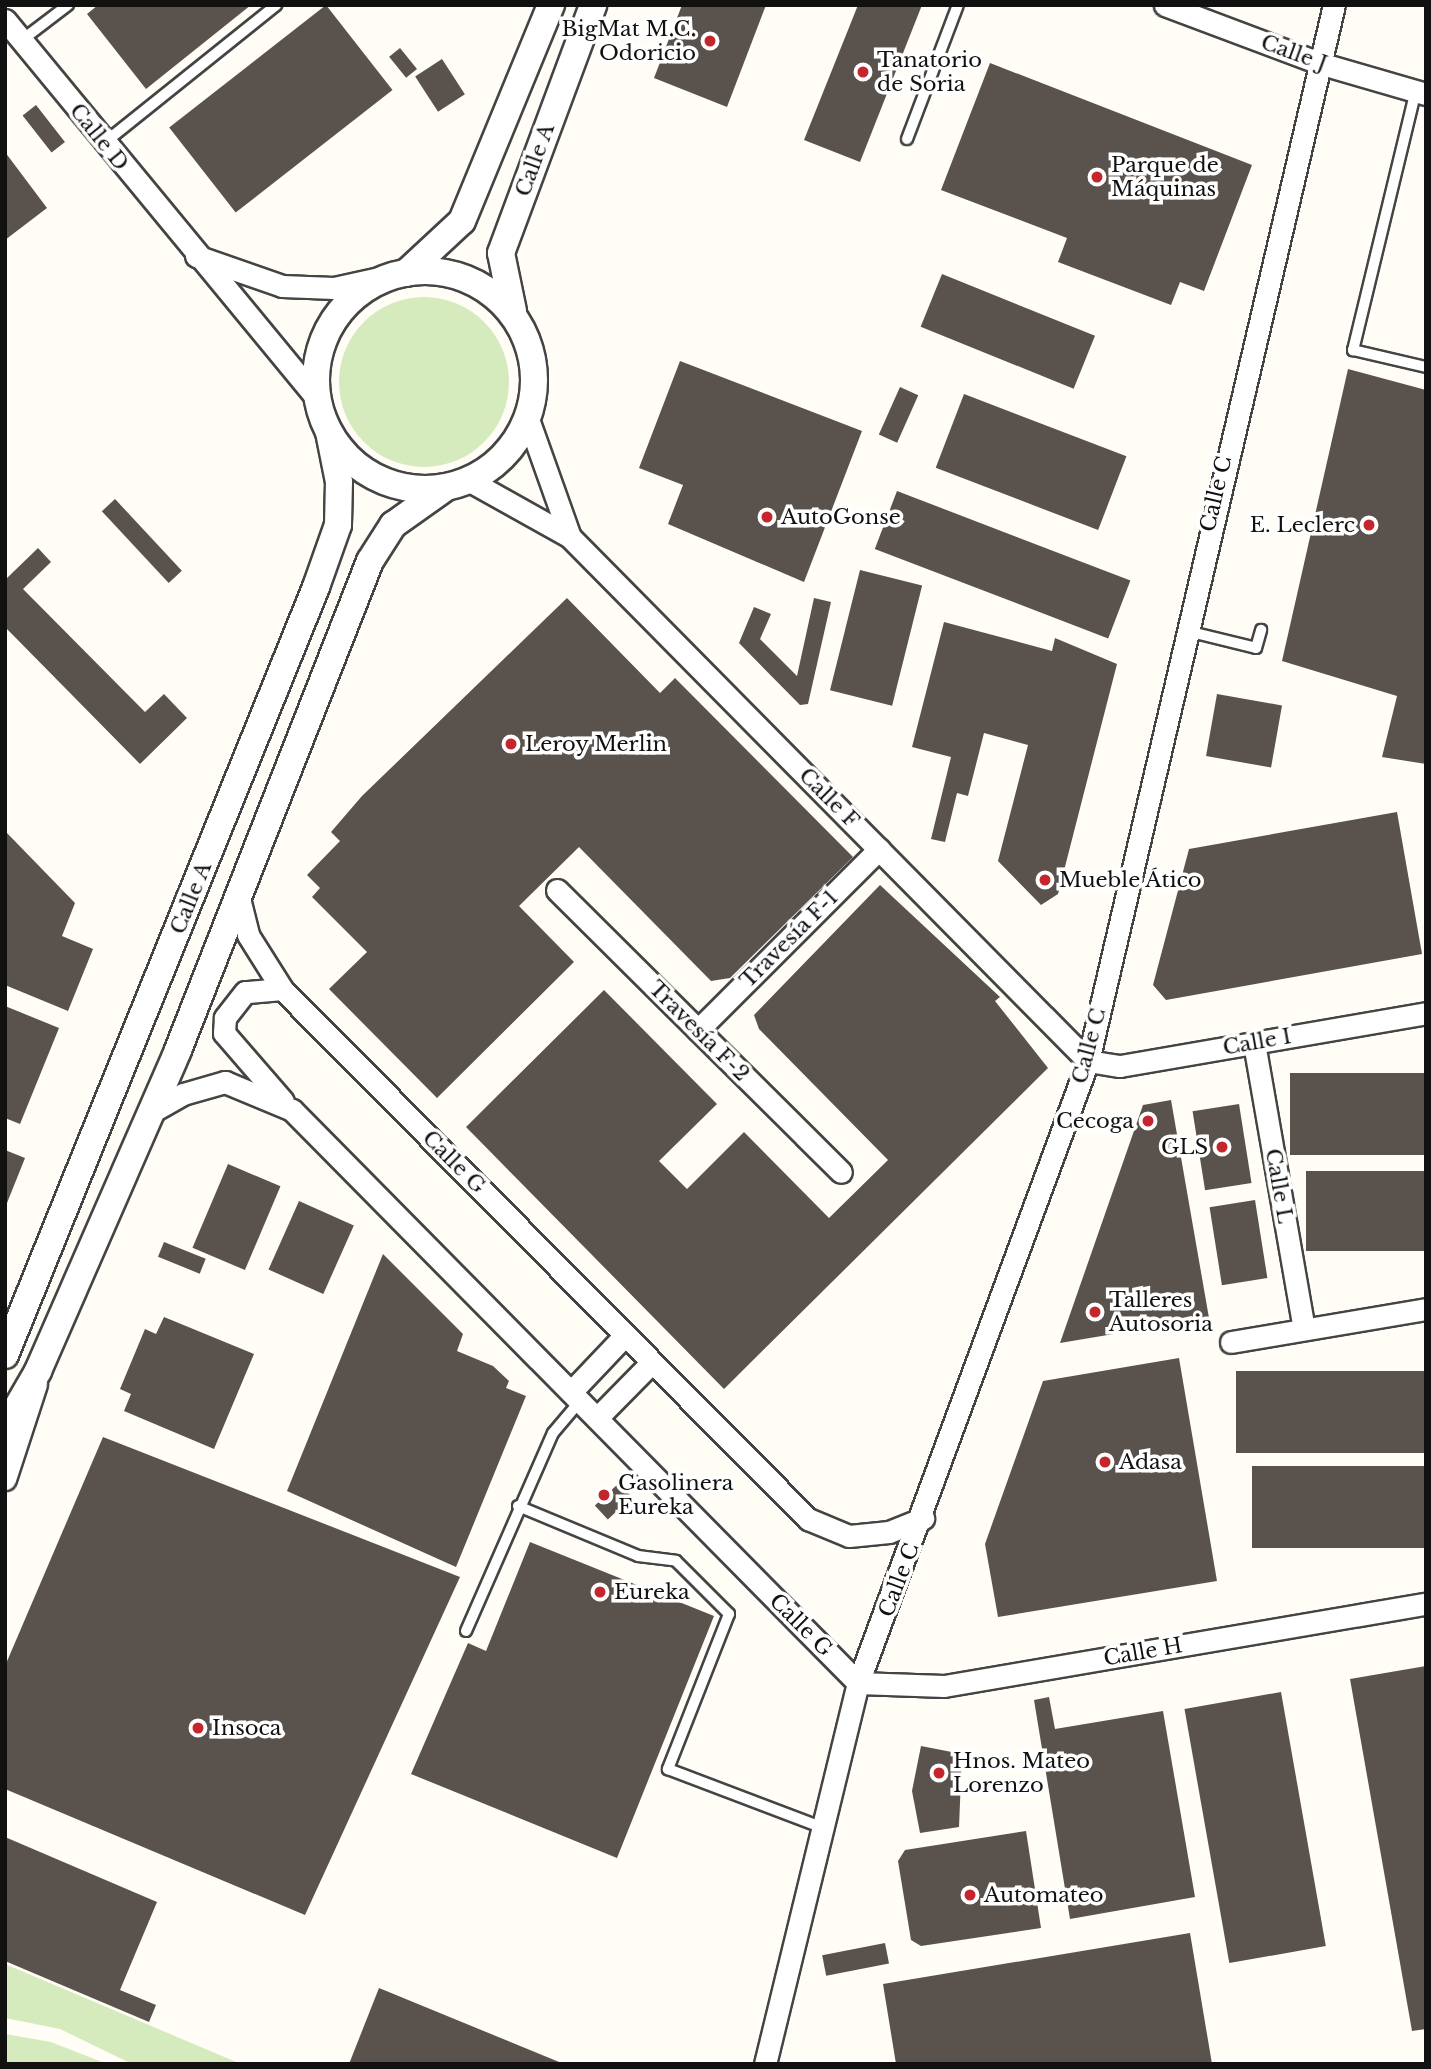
<!DOCTYPE html>
<html>
<head>
<meta charset="utf-8">
<style>
	body { margin:0 }
	#map { position:relative; width:1431px; height:2069px; overflow:hidden; background:#fffdf5; font-family:"Libre Baskerville",serif }
	div>[style] { position:absolute }
	[style*='--x'] { left:calc(var(--x)*1px); top:calc(var(--y)*1px); width:calc(var(--w)*1px); rotate:calc(var(--a)*1deg) }
	.green>* { inset:0; background:#d5ebbd }
	.round { border-radius:50% }
	.building>* { inset:0; background:#5a524d; transform-origin:0 0 }
	.roads { filter:drop-shadow(2px 0 #444) drop-shadow(-2px 0 #444) drop-shadow(0 2px #444) drop-shadow(0 -2px #444) }
	.service>* { height:10px; margin:-5px; padding:0 5px; transform-origin:5px; border-radius:5px; background:#fff }
	.minor>* { height:21px; margin:-10.5px; padding:0 10.5px; transform-origin:10.5px; border-radius:10.5px; background:#fff }
	.tertiary>* { height:26px; margin:-13px; padding:0 13px; transform-origin:13px; border-radius:13px; background:#fff }
	.tertiary>.ring { margin:-13px; padding:0; box-sizing:content-box; background:none; border:26px solid #fff; border-radius:50% }
	.dots>* { width:19px; height:19px; translate:-50% -50%; box-sizing:border-box; border:4px solid #fff; border-radius:50% }
	span { translate:-50% -50%; white-space:nowrap; text-align:center; line-height:1.15; -webkit-text-stroke:7px #fff; paint-order:stroke }
	.poi-label { font-size:21px; color:#111 }
	.right { translate:-100% -50%; text-align:right }
	.left { translate:0 -50%; text-align:left }
	.street-label { font-size:21px; color:#111 }
	.frame { position:absolute; inset:0; border:7px solid #111; pointer-events:none }
</style>
</head>
<body>
<div id="map">
	<div class="green">
		<div class="round" style="left:339px;top:297px;width:170px;height:170px"></div>
		<div style="clip-path:polygon(5px 1964px,241px 2064px,132px 2064px,60px 2029px,5px 2018px)"></div>
		<div style="clip-path:polygon(5px 2034px,51px 2042px,107px 2064px,5px 2064px)"></div>
	</div>
	<div class="building">
		<div style="clip-path:polygon(98px 5px,251px 5px,146px 89px,87px 14px)"></div>
		<div style="left:326px;top:5px;width:108px;height:199px;rotate:52deg"></div>
		<div style="clip-path:polygon(682px 5px,766px 5px,727px 107px,654px 78px)"></div>
		<div style="clip-path:polygon(858px 5px,922px 5px,860px 162px,804px 140px)"></div>
		<div style="left:400px;top:48px;width:27px;height:14px;rotate:51deg"></div>
		<div style="left:442px;top:59px;width:42px;height:32px;rotate:57deg"></div>
		<div style="clip-path:polygon(990px 63px,1252px 165px,1204px 291px,1180px 282px,1171px 305px,1058px 262px,1067px 238px,941px 190px)"></div>
		<div style="left:36px;top:105px;width:47px;height:17px;rotate:52deg"></div>
		<div style="clip-path:polygon(5px 152px,47px 208px,5px 240px)"></div>
		<div style="left:942px;top:274px;width:165px;height:57px;rotate:22deg"></div>
		<div style="clip-path:polygon(680px 361px,862px 431px,804px 582px,668px 524px,683px 485px,639px 468px)"></div>
		<div style="clip-path:polygon(1348px 369px,1426px 390px,1426px 764px,1382px 757px,1397px 696px,1282px 661px)"></div>
		<div style="left:900px;top:387px;width:20px;height:52px;rotate:24deg"></div>
		<div style="left:964px;top:394px;width:174px;height:79px;rotate:21deg"></div>
		<div style="left:897px;top:491px;width:250px;height:62px;rotate:21deg"></div>
		<div style="left:115px;top:499px;width:98px;height:18px;rotate:47deg"></div>
		<div style="clip-path:polygon(38px 548px,51px 562px,23px 589px,145px 712px,164px 694px,187px 718px,140px 764px,5px 627px,5px 580px)"></div>
		<div style="left:860px;top:570px;width:64px;height:124px;rotate:14deg"></div>
		<div style="clip-path:polygon(567px 598px,660px 693px,675px 678px,853px 857px,730px 978px,711px 981px,579px 847px,519px 906px,574px 962px,437px 1098px,329px 989px,367px 952px,312px 897px,320px 888px,307px 875px,340px 841px,331px 832px,362px 796px)"></div>
		<div style="clip-path:polygon(814px 598px,831px 602px,808px 704px,800px 705px,739px 643px,754px 607px,771px 614px,760px 639px,797px 676px)"></div>
		<div style="clip-path:polygon(944px 622px,1052px 651px,1055px 638px,1117px 664px,1058px 894px,1041px 905px,998px 861px,1028px 745px,984px 733px,968px 796px,957px 793px,945px 842px,931px 839px,951px 757px,912px 747px)"></div>
		<div style="left:1217px;top:694px;width:66px;height:63px;rotate:10deg"></div>
		<div style="clip-path:polygon(1397px 812px,1422px 954px,1166px 1000px,1153px 985px,1189px 849px)"></div>
		<div style="clip-path:polygon(5px 831px,75px 903px,62px 936px,93px 949px,68px 1011px,5px 985px)"></div>
		<div style="clip-path:polygon(880px 885px,1000px 997px,995px 1001px,1048px 1068px,724px 1389px,466px 1127px,604px 990px,717px 1104px,659px 1161px,687px 1189px,744px 1132px,829px 1218px,888px 1160px,759px 1029px,754px 1015px)"></div>
		<div style="clip-path:polygon(5px 1006px,59px 1028px,20px 1124px,5px 1118px)"></div>
		<div style="left:1426px;top:1073px;width:82px;height:136px;rotate:90deg"></div>
		<div style="clip-path:polygon(1171px 1100px,1209px 1318px,1060px 1343px,1143px 1105px)"></div>
		<div style="left:1239px;top:1104px;width:80px;height:47px;rotate:81deg"></div>
		<div style="clip-path:polygon(5px 1150px,25px 1158px,5px 1208px)"></div>
		<div style="left:228px;top:1164px;width:57px;height:91px;rotate:23deg"></div>
		<div style="left:1426px;top:1171px;width:80px;height:120px;rotate:90deg"></div>
		<div style="left:1255px;top:1200px;width:79px;height:46px;rotate:81deg"></div>
		<div style="left:299px;top:1201px;width:60px;height:75px;rotate:24deg"></div>
		<div style="left:164px;top:1242px;width:45px;height:16px;rotate:22deg"></div>
		<div style="clip-path:polygon(383px 1254px,463px 1334px,457px 1351px,493px 1366px,509px 1381px,506px 1388px,526px 1396px,456px 1567px,287px 1491px)"></div>
		<div style="clip-path:polygon(164px 1317px,254px 1354px,214px 1449px,124px 1411px,131px 1394px,120px 1389px,145px 1329px,156px 1334px)"></div>
		<div style="clip-path:polygon(1179px 1358px,1217px 1581px,998px 1617px,985px 1544px,1043px 1381px)"></div>
		<div style="left:1426px;top:1371px;width:82px;height:190px;rotate:90deg"></div>
		<div style="clip-path:polygon(103px 1437px,460px 1577px,305px 1915px,5px 1789px,5px 1666px)"></div>
		<div style="left:1426px;top:1466px;width:82px;height:174px;rotate:90deg"></div>
		<div style="left:619px;top:1483px;width:19px;height:33px;rotate:47deg"></div>
		<div style="clip-path:polygon(530px 1542px,714px 1616px,617px 1858px,411px 1774px,468px 1643px,486px 1651px)"></div>
		<div style="clip-path:polygon(1426px 1666px,1426px 2029px,1412px 2031px,1350px 1679px)"></div>
		<div style="left:1281px;top:1692px;width:258px;height:98px;rotate:80deg"></div>
		<div style="clip-path:polygon(1049px 1697px,1055px 1729px,1163px 1711px,1195px 1897px,1070px 1919px,1034px 1700px)"></div>
		<div style="clip-path:polygon(921px 1746px,962px 1754px,959px 1827px,920px 1833px,912px 1791px)"></div>
		<div style="clip-path:polygon(1026px 1831px,1041px 1928px,921px 1946px,911px 1940px,898px 1861px,905px 1850px)"></div>
		<div style="clip-path:polygon(5px 1837px,157px 1902px,120px 1990px,156px 2005px,149px 2022px,5px 1961px)"></div>
		<div style="clip-path:polygon(1190px 1933px,1212px 2064px,896px 2064px,883px 1984px)"></div>
		<div style="left:885px;top:1943px;width:21px;height:64px;rotate:79deg"></div>
		<div style="clip-path:polygon(379px 1988px,564px 2064px,349px 2064px)"></div>
	</div>
	<div class="roads">
		<div class="service">
			<div style="--x:22;--y:40;--w:58;--a:-37.3"></div>
			<div style="--x:1416;--y:90;--w:268;--a:103.6"></div>
			<div style="--x:1353;--y:350;--w:75;--a:13.1"></div>
			<div style="--x:907;--y:139;--w:143;--a:-69.2"></div>
			<div style="--x:104;--y:143;--w:221;--a:-38.7"></div>
			<div style="--x:1187;--y:631;--w:71;--a:13.8"></div>
			<div style="--x:1256;--y:648;--w:19;--a:-74"></div>
			<div style="--x:518;--y:1506;--w:130;--a:22.6"></div>
			<div style="--x:638;--y:1556;--w:38;--a:7"></div>
			<div style="--x:676;--y:1561;--w:75;--a:45"></div>
			<div style="--x:729;--y:1614;--w:167;--a:111.5"></div>
			<div style="--x:668;--y:1769;--w:169;--a:20.8"></div>
			<div style="--x:466;--y:1631;--w:216;--a:-66.3"></div>
			<div style="--x:553;--y:1433;--w:42;--a:-49.8"></div>
		</div>
		<div class="minor">
			<div style="--x:1165;--y:5;--w:165;--a:20.6"></div>
			<div style="--x:1319;--y:63;--w:111;--a:16.2"></div>
			<div style="--x:5;--y:20;--w:487;--a:50.5"></div>
			<div style="--x:196;--y:256;--w:91;--a:19.2"></div>
			<div style="--x:282;--y:286;--w:52;--a:2.2"></div>
			<div style="--x:334;--y:288;--w:51;--a:-12.4"></div>
			<div style="--x:528;--y:419;--w:125;--a:70.4"></div>
			<div style="--x:470;--y:481;--w:115;--a:29.2"></div>
			<div style="--x:570;--y:537;--w:737;--a:45.33"></div>
			<div style="--x:557;--y:890;--w:400;--a:44.8"></div>
			<div style="--x:239;--y:898;--w:38;--a:76"></div>
			<div style="--x:248;--y:935;--w:64;--a:57.8"></div>
			<div style="--x:282;--y:989;--w:747;--a:45.22"></div>
			<div style="--x:808;--y:1519;--w:44;--a:22.5"></div>
			<div style="--x:849;--y:1536;--w:40;--a:-5.7"></div>
			<div style="--x:889;--y:1532;--w:37;--a:-22"></div>
			<div style="--x:282;--y:989;--w:37;--a:175"></div>
			<div style="--x:245;--y:992;--w:33;--a:128"></div>
			<div style="--x:225;--y:1018;--w:15;--a:94"></div>
			<div style="--x:224;--y:1033;--w:90;--a:49.1"></div>
			<div style="--x:698;--y:1030;--w:256;--a:-45"></div>
			<div style="--x:1254;--y:1043;--w:290;--a:80.1"></div>
			<div style="--x:1088;--y:1061;--w:32;--a:9"></div>
			<div style="--x:1120;--y:1066;--w:311;--a:-9.8"></div>
			<div style="--x:148;--y:1114;--w:40;--a:-29.7"></div>
			<div style="--x:183;--y:1094;--w:44;--a:-15.9"></div>
			<div style="--x:225;--y:1082;--w:73;--a:22.7"></div>
			<div style="--x:292;--y:1110;--w:805;--a:45.35"></div>
			<div style="--x:1231;--y:1342;--w:198;--a:-9.6"></div>
			<div style="--x:571;--y:1392;--w:79;--a:-46.5"></div>
			<div style="--x:597;--y:1418;--w:78;--a:-45.5"></div>
			<div style="--x:5;--y:1479;--w:100;--a:-71.9"></div>
			<div style="--x:858;--y:1683;--w:86;--a:2"></div>
			<div style="--x:944;--y:1686;--w:489;--a:-9.7"></div>
			<div style="--x:765;--y:2064;--w:392;--a:-76.3"></div>
			<div style="--x:858;--y:1683;--w:663;--a:-69.71"></div>
			<div style="--x:1088;--y:1061;--w:1084;--a:-76.89"></div>
		</div>
		<div class="tertiary">
			<div class="ring" style="left:316px;top:271px;width:192px;height:192px"></div>
			<div style="--x:406;--y:273;--w:76;--a:-42.9"></div>
			<div style="--x:462;--y:221;--w:234;--a:-67.6"></div>
			<div style="--x:513;--y:311;--w:59;--a:-101.7"></div>
			<div style="--x:501;--y:253;--w:265;--a:-69.6"></div>
			<div style="--x:5;--y:1355;--w:829;--a:-67.95"></div>
			<div style="--x:316;--y:587;--w:66;--a:-70.5"></div>
			<div style="--x:338;--y:525;--w:43;--a:-88.7"></div>
			<div style="--x:339;--y:482;--w:51;--a:-101.3"></div>
			<div style="--x:5;--y:1428;--w:66;--a:-59.9"></div>
			<div style="--x:38;--y:1371;--w:350;--a:-66.4"></div>
			<div style="--x:178;--y:1050;--w:525;--a:-68.56"></div>
			<div style="--x:370;--y:561;--w:43;--a:-57.4"></div>
			<div style="--x:393;--y:525;--w:64;--a:-35.4"></div>
		</div>
	</div>
	<div class="dots">
		<div style="left:710px;top:41px;background:#c4262e"></div>
		<div style="left:863px;top:72px;background:#c4262e"></div>
		<div style="left:1097px;top:177px;background:#c4262e"></div>
		<div style="left:767px;top:517px;background:#c4262e"></div>
		<div style="left:1369px;top:525px;background:#c4262e"></div>
		<div style="left:511px;top:744px;background:#c4262e"></div>
		<div style="left:1045px;top:880px;background:#c4262e"></div>
		<div style="left:1148px;top:1121px;background:#c4262e"></div>
		<div style="left:1222px;top:1147px;background:#c4262e"></div>
		<div style="left:1095px;top:1312px;background:#c4262e"></div>
		<div style="left:1105px;top:1462px;background:#c4262e"></div>
		<div style="left:604px;top:1495px;background:#c4262e"></div>
		<div style="left:600px;top:1592px;background:#c4262e"></div>
		<div style="left:198px;top:1728px;background:#c4262e"></div>
		<div style="left:939px;top:1773px;background:#c4262e"></div>
		<div style="left:970px;top:1895px;background:#c4262e"></div>
	</div>
	<div class="poi-label">
		<span class="right" style="left:696px;top:41px">BigMat M.C.<br>Odoricio</span>
		<span class="left" style="left:877px;top:72px">Tanatorio<br>de Soria</span>
		<span class="left" style="left:1111px;top:177px">Parque de<br>Máquinas</span>
		<span class="left" style="left:781px;top:517px">AutoGonse</span>
		<span class="right" style="left:1355px;top:525px">E. Leclerc</span>
		<span class="left" style="left:525px;top:744px">Leroy Merlin</span>
		<span class="left" style="left:1059px;top:880px">Mueble Ático</span>
		<span class="right" style="left:1134px;top:1121px">Cecoga</span>
		<span class="right" style="left:1208px;top:1147px">GLS</span>
		<span class="left" style="left:1109px;top:1312px">Talleres<br>Autosoria</span>
		<span class="left" style="left:1119px;top:1462px">Adasa</span>
		<span class="left" style="left:618px;top:1495px">Gasolinera<br>Eureka</span>
		<span class="left" style="left:614px;top:1592px">Eureka</span>
		<span class="left" style="left:212px;top:1728px">Insoca</span>
		<span class="left" style="left:953px;top:1773px">Hnos. Mateo<br>Lorenzo</span>
		<span class="left" style="left:984px;top:1895px">Automateo</span>
	</div>
	<div class="street-label">
		<span style="left:1294px;top:53px;rotate:20deg">Calle J</span>
		<span style="left:99px;top:137px;rotate:51deg">Calle D</span>
		<span style="left:535px;top:160px;rotate:-70deg">Calle A</span>
		<span style="left:1216px;top:494px;rotate:-77deg">Calle C</span>
		<span style="left:829px;top:798px;rotate:45deg">Calle F</span>
		<span style="left:191px;top:898px;rotate:-68deg">Calle A</span>
		<span style="left:789px;top:939px;rotate:-45deg">Travesía F-1</span>
		<span style="left:699px;top:1031px;rotate:45deg">Travesía F-2</span>
		<span style="left:1257px;top:1042px;rotate:-10deg">Calle I</span>
		<span style="left:1089px;top:1046px;rotate:-75deg">Calle C</span>
		<span style="left:454px;top:1162px;rotate:45deg">Calle G</span>
		<span style="left:1279px;top:1186px;rotate:80deg">Calle L</span>
		<span style="left:899px;top:1580px;rotate:-69deg">Calle C</span>
		<span style="left:801px;top:1625px;rotate:45deg">Calle G</span>
		<span style="left:1143px;top:1652px;rotate:-10deg">Calle H</span>
	</div>
	<div class="frame"></div>
</div>
</body>
</html>
